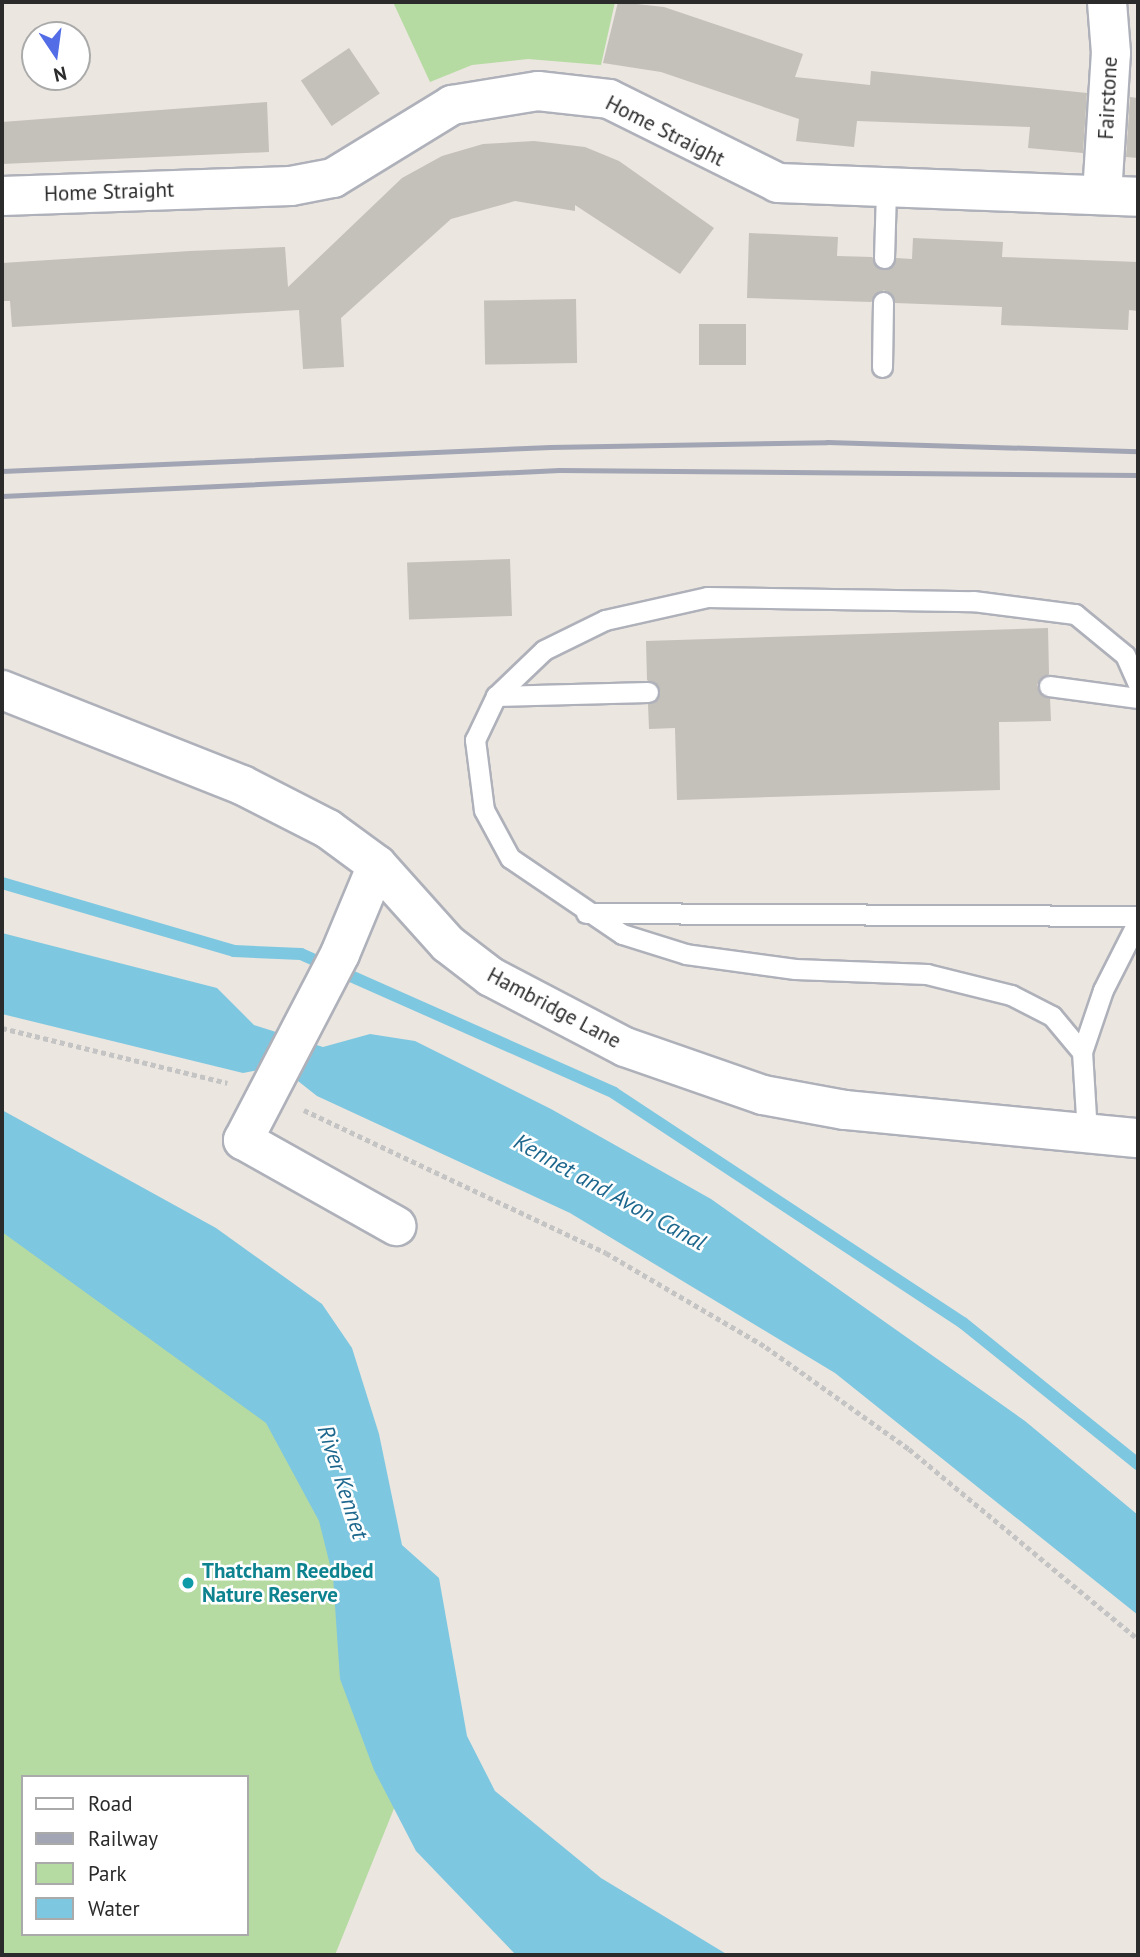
<!DOCTYPE html>
<html>
<head>
<meta charset="utf-8">
<style>
	body { margin:0 }
	#map { position:relative; width:1140px; height:1957px; overflow:hidden; background:#ebe6df; font-family:"PT Sans",sans-serif }
	div>[style] { position:absolute }
	[style*='--x'] { left:calc(var(--x)*1px); top:calc(var(--y)*1px); width:calc(var(--w)*1px); rotate:calc(var(--a)*1deg) }
	.green>* { inset:0; background:#b5dba2 }
	.water>* { inset:0; background:#7ec7e1 }
	.stream>* { height:12px; margin:-6px; padding:0 6px; transform-origin:6px; border-radius:6px; background:#7ec7e1 }
	.building>* { inset:0; background:#c4c0ba; transform-origin:0 0 }
	.path>* { height:4.5px; margin-top:-2.25px; transform-origin:0; background:repeating-linear-gradient(90deg,#c4c4c4 0 5px,transparent 0 8.5px) }
	.roads { filter:drop-shadow(2px 0 #afb1ba) drop-shadow(-2px 0 #afb1ba) drop-shadow(0 2px #afb1ba) drop-shadow(0 -2px #afb1ba) }
	.lane>* { height:19px; margin:-9.5px; padding:0 9.5px; transform-origin:9.5px; border-radius:9.5px; background:#fff }
	.street>* { height:38px; margin:-19px; padding:0 19px; transform-origin:19px; border-radius:19px; background:#fff }
	.rail>* { height:5px; margin:-2.5px; padding:0 2.5px; transform-origin:2.5px; border-radius:2.5px; background:#a2a5b3 }
	.dots>* { width:19px; height:19px; translate:-50% -50%; box-sizing:border-box; border:4px solid #fff; border-radius:50% }
	span { translate:-50% -50%; white-space:nowrap; text-align:center; line-height:1.15; -webkit-text-stroke:5px #fff; paint-order:stroke }
	.street-label { font-size:21px; color:#2b2b2b }
	.culture-label { font-size:21px; color:#0d838f; font-weight:700 }
	.left { translate:0 -50%; text-align:left }
	.water-label { font-size:23px; color:#1d678d; font-style:italic }
	.frame { position:absolute; inset:0; border:4px solid #2b2b2b; pointer-events:none }
	.legend { position:absolute; left:21px; top:1775px; width:228px; height:161px; box-sizing:border-box; background:#fff; border:2px solid #aaa; margin:0; padding:9px 12px; list-style:none; font-size:21px; color:#2b2b2b }
	.legend li { display:flex; align-items:center; gap:14px; height:35px }
	.legend b { width:35px; border:2px solid #aaa }
	.north { position:absolute; left:21px; top:21px; width:70px; height:70px; box-sizing:border-box; background:#fff; border:2px solid #aaa; border-radius:50%; rotate:167deg; font-size:19px; font-weight:700; line-height:28px; text-align:center; color:#2b2b2b }
	.north::after { content:''; display:block; margin:auto; width:24px; height:32px; background:#526de5; clip-path:polygon(50% 0,100% 100%,50% 72%,0 100%) }
</style>
</head>
<body>
<div id="map">
	<div class="green">
		<div style="clip-path:polygon(393px 2px,615px 2px,601px 65px,528px 59px,472px 65px,430px 82px)"></div>
		<div style="clip-path:polygon(evenodd,2px 1166px,232px 1314px,422px 1739px,335px 1955px,2px 1955px,2px 1166px,23px 1777px,247px 1777px,247px 1934px,23px 1934px,23px 1777px)"></div>
	</div>
	<div class="water">
		<div style="clip-path:polygon(2px 933px,217px 988px,254px 1025px,323px 1047px,370px 1034px,415px 1041px,551px 1109px,711px 1199px,1025px 1421px,1138px 1515px,1138px 1615px,835px 1373px,570px 1213px,317px 1096px,279px 1066px,243px 1073px,2px 1014px)"></div>
		<div style="clip-path:polygon(2px 1110px,216px 1228px,322px 1304px,352px 1348px,379px 1434px,402px 1545px,439px 1578px,467px 1736px,495px 1791px,601px 1878px,728px 1955px,516px 1955px,416px 1851px,374px 1770px,340px 1679px,333px 1577px,319px 1521px,266px 1423px,2px 1232px)"></div>
	</div>
	<div class="stream">
		<div style="--x:2;--y:883;--w:242;--a:16.3"></div>
		<div style="--x:234;--y:951;--w:67;--a:2.6"></div>
		<div style="--x:301;--y:954;--w:342;--a:23.9"></div>
		<div style="--x:614;--y:1093;--w:418;--a:33.4"></div>
		<div style="--x:963;--y:1323;--w:225;--a:38.9"></div>
	</div>
	<div class="building">
		<div style="clip-path:polygon(618px 2px,664px 7px,803px 54px,795px 77px,870px 85px,871px 71px,1087px 93px,1083px 153px,1028px 148px,1030px 127px,939px 124px,857px 121px,854px 147px,796px 141px,799px 119px,661px 72px,603px 63px)"></div>
		<div style="left:349px;top:48px;width:55px;height:58px;rotate:56deg"></div>
		<div style="clip-path:polygon(1130px 97px,1138px 98px,1138px 158px,1126px 157px)"></div>
		<div style="clip-path:polygon(267px 102px,269px 152px,2px 164px,2px 122px)"></div>
		<div style="clip-path:polygon(534px 141px,585px 147px,619px 161px,714px 228px,680px 274px,575px 205px,575px 211px,515px 201px,451px 219px,341px 318px,344px 367px,303px 369px,299px 310px,12px 327px,10px 301px,2px 301px,2px 263px,190px 251px,285px 247px,288px 287px,402px 178px,442px 156px,483px 144px)"></div>
		<div style="clip-path:polygon(749px 233px,838px 237px,837px 256px,872px 257px,883px 270px,896px 258px,912px 259px,913px 238px,1003px 242px,1002px 257px,1138px 262px,1138px 311px,1129px 310px,1128px 330px,1001px 325px,1002px 307px,895px 303px,884px 290px,871px 302px,747px 298px)"></div>
		<div style="left:576px;top:299px;width:64px;height:92px;rotate:89deg"></div>
		<div style="left:699px;top:324px;width:47px;height:41px"></div>
		<div style="left:510px;top:559px;width:57px;height:103px;rotate:88deg"></div>
		<div style="clip-path:polygon(1048px 628px,1049px 674px,1037px 685px,1050px 698px,1051px 721px,999px 722px,1000px 790px,677px 800px,675px 728px,649px 729px,648px 704px,660px 691px,647px 680px,646px 641px)"></div>
	</div>
	<div class="path">
		<div style="--x:2;--y:1028;--w:232;--a:13.7"></div>
		<div style="--x:304;--y:1110;--w:334;--a:25.3"></div>
		<div style="--x:606;--y:1253;--w:186;--a:30.4"></div>
		<div style="--x:766;--y:1347;--w:176;--a:35.5"></div>
		<div style="--x:909;--y:1449;--w:298;--a:39.7"></div>
	</div>
	<div class="roads">
		<div class="lane">
			<div style="--x:884;--y:258;--w:69;--a:-88.3"></div>
			<div style="--x:882;--y:367;--w:65;--a:-89.1"></div>
			<div style="--x:1049;--y:686;--w:90;--a:7.7"></div>
			<div style="--x:496;--y:696;--w:152;--a:-1.5"></div>
			<div style="--x:586;--y:913;--w:552;--a:0.31"></div>
			<div style="--x:1082;--y:1052;--w:47;--a:-129.8"></div>
			<div style="--x:1052;--y:1016;--w:46;--a:-152.9"></div>
			<div style="--x:1011;--y:995;--w:87;--a:-166"></div>
			<div style="--x:927;--y:974;--w:132;--a:-177.8"></div>
			<div style="--x:795;--y:969;--w:110;--a:-172.2"></div>
			<div style="--x:686;--y:954;--w:67;--a:-162.6"></div>
			<div style="--x:622;--y:934;--w:135;--a:-145.8"></div>
			<div style="--x:510;--y:858;--w:55;--a:-118.4"></div>
			<div style="--x:484;--y:810;--w:71;--a:-97.3"></div>
			<div style="--x:475;--y:740;--w:49;--a:-64.5"></div>
			<div style="--x:496;--y:696;--w:66;--a:-43.8"></div>
			<div style="--x:544;--y:650;--w:68;--a:-26.2"></div>
			<div style="--x:605;--y:620;--w:105;--a:-12.7"></div>
			<div style="--x:707;--y:597;--w:266;--a:0.9"></div>
			<div style="--x:973;--y:601;--w:103;--a:7.3"></div>
			<div style="--x:1075;--y:614;--w:65;--a:39.4"></div>
			<div style="--x:1125;--y:655;--w:32;--a:66"></div>
			<div style="--x:1087;--y:1133;--w:81;--a:-93.5"></div>
			<div style="--x:1082;--y:1052;--w:65;--a:-71.3"></div>
			<div style="--x:1103;--y:990;--w:77;--a:-63.1"></div>
		</div>
		<div class="street">
			<div style="--x:1102;--y:195;--w:142;--a:-86.4"></div>
			<div style="--x:1111;--y:53;--w:51;--a:-94.5"></div>
			<div style="--x:2;--y:196;--w:289;--a:-2"></div>
			<div style="--x:291;--y:186;--w:43;--a:-10.8"></div>
			<div style="--x:333;--y:178;--w:140;--a:-31.5"></div>
			<div style="--x:452;--y:105;--w:87;--a:-9.2"></div>
			<div style="--x:538;--y:91;--w:71;--a:6.4"></div>
			<div style="--x:609;--y:99;--w:189;--a:26.4"></div>
			<div style="--x:778;--y:183;--w:360;--a:2.2"></div>
			<div style="--x:2;--y:690;--w:258;--a:21.6"></div>
			<div style="--x:242;--y:785;--w:97;--a:27.1"></div>
			<div style="--x:328;--y:829;--w:61;--a:36.3"></div>
			<div style="--x:377;--y:865;--w:106;--a:48.1"></div>
			<div style="--x:448;--y:944;--w:54;--a:37.5"></div>
			<div style="--x:491;--y:977;--w:151;--a:27.6"></div>
			<div style="--x:625;--y:1047;--w:146;--a:19.2"></div>
			<div style="--x:763;--y:1095;--w:83;--a:10.4"></div>
			<div style="--x:845;--y:1110;--w:294;--a:5.5"></div>
			<div style="--x:377;--y:865;--w:96;--a:112.6"></div>
			<div style="--x:340;--y:954;--w:210;--a:117.5"></div>
			<div style="--x:243;--y:1140;--w:176;--a:29.3"></div>
		</div>
	</div>
	<div class="rail">
		<div style="--x:2;--y:471;--w:549;--a:-2.51"></div>
		<div style="--x:550;--y:447;--w:277;--a:-1"></div>
		<div style="--x:827;--y:442;--w:311;--a:1.7"></div>
		<div style="--x:2;--y:496;--w:558;--a:-2.67"></div>
		<div style="--x:559;--y:470;--w:579;--a:0.49"></div>
	</div>
	<div class="dots">
		<div style="left:188px;top:1583px;background:#0f9aa8"></div>
	</div>
	<div class="street-label">
		<span style="left:1108px;top:98px;rotate:-87deg">Fairstone</span>
		<span style="left:665px;top:131px;rotate:27deg">Home Straight</span>
		<span style="left:109px;top:192px;rotate:-2deg">Home Straight</span>
		<span style="left:554px;top:1008px;rotate:28deg">Hambridge Lane</span>
	</div>
	<div class="culture-label">
		<span class="left" style="left:202px;top:1583px">Thatcham Reedbed<br>Nature Reserve</span>
	</div>
	<div class="water-label">
		<span style="left:610px;top:1192px;rotate:29deg">Kennet and Avon Canal</span>
		<span style="left:343px;top:1482px;rotate:72deg">River Kennet</span>
	</div>
	<div class="frame"></div>
	<ul class="legend">
	<li><b style="height:9px;background:#fff"></b>Road</li>
	<li><b style="height:9px;background:#a2a5b3"></b>Railway</li>
	<li><b style="height:19px;background:#b5dba2"></b>Park</li>
	<li><b style="height:19px;background:#7ec7e1"></b>Water</li>
	</ul>
	<div class="north">N</div>
</div>
</body>
</html>
